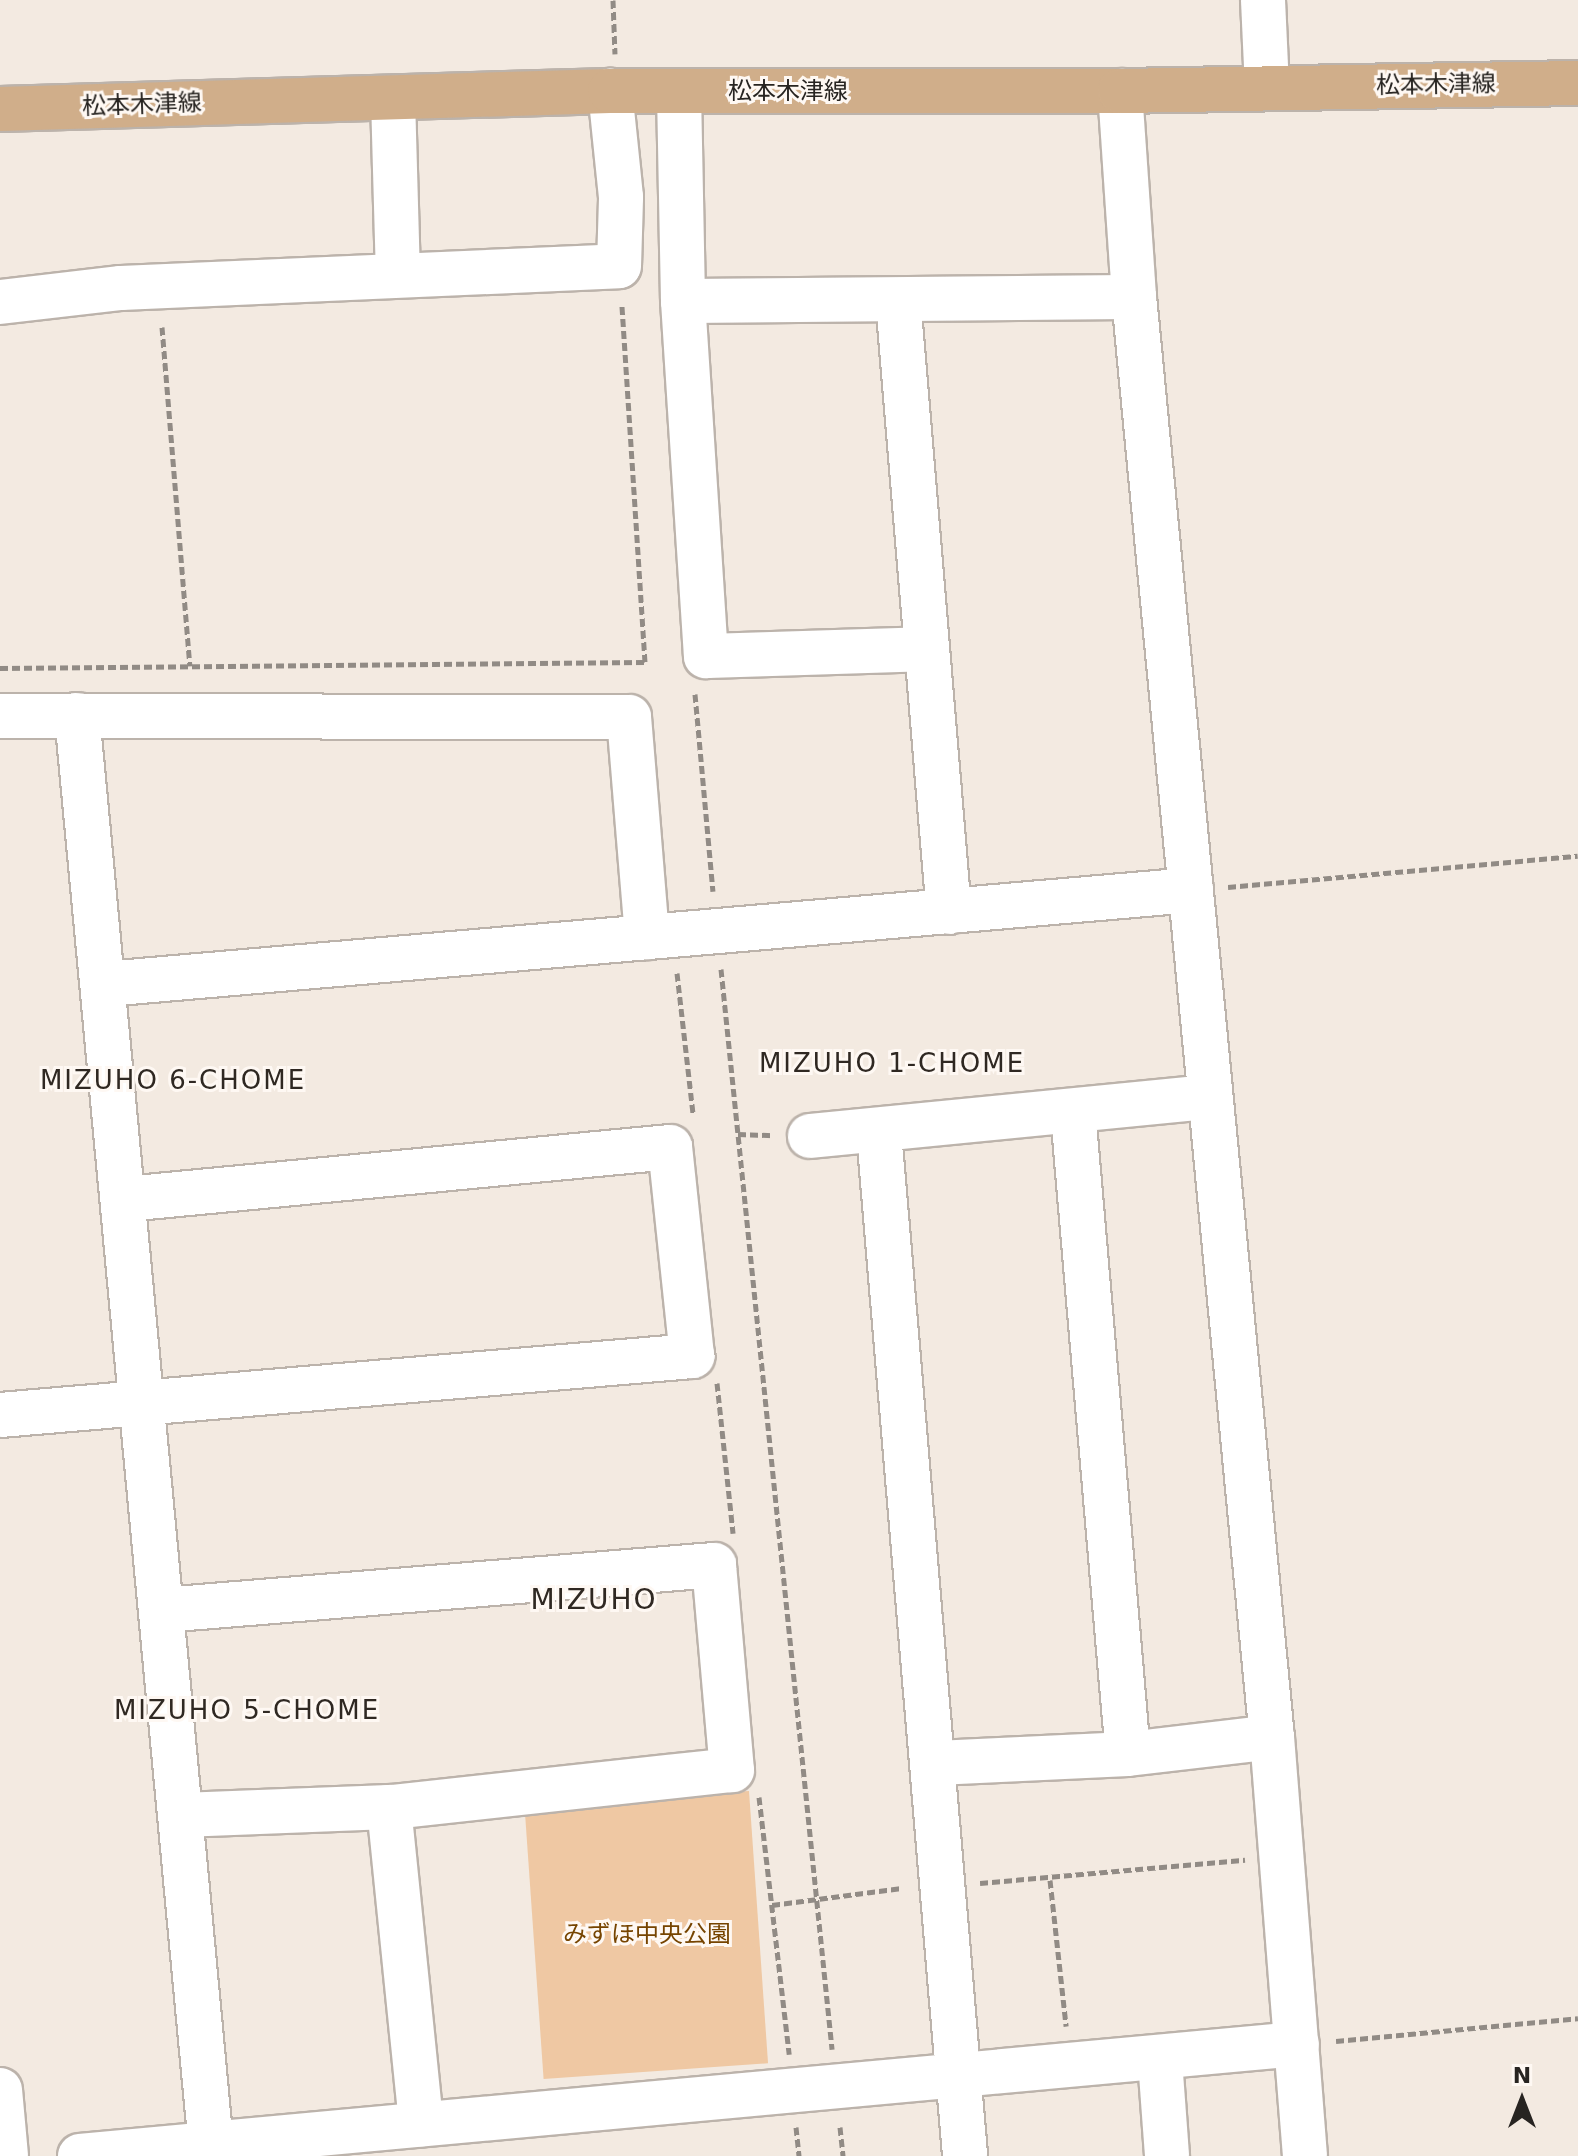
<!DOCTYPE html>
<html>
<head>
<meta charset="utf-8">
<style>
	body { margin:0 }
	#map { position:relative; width:1578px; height:2156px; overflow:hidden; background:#f3eae1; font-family:"DejaVu Sans","Noto Sans JP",sans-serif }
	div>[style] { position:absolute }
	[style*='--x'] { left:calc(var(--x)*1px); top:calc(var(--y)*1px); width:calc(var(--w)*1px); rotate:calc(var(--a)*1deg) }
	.green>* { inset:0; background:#efc8a3; transform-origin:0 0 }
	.path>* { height:5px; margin-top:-2.5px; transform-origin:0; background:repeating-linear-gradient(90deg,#918b85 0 8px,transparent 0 12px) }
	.roads { filter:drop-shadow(2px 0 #bcb3ab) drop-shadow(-2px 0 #bcb3ab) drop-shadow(0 2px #bcb3ab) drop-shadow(0 -2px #bcb3ab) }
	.minor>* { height:44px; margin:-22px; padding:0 22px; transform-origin:22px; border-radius:22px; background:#fff }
	.major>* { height:44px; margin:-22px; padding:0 22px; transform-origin:22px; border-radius:22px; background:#d0ae8a }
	span { translate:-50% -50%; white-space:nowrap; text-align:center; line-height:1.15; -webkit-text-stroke:6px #fef8f3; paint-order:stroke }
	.street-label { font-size:24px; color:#272421 }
	.park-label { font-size:24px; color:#764400 }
	.neighbourhood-label { font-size:26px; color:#2f2822; letter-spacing:2px }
	.quarter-label { font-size:28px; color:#2f2822; letter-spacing:2px }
	.north { position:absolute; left:1482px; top:2060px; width:80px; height:80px; -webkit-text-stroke:6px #fef8f3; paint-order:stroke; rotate:0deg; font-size:22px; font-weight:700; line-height:32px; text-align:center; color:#272421 }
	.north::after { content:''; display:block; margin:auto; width:28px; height:36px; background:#272421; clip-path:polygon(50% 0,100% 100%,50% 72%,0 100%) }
</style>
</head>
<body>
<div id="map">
	<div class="green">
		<div style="left:749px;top:1791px;width:273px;height:225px;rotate:86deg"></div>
	</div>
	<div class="path">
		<div style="--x:613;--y:0;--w:54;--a:87.9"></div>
		<div style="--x:162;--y:327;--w:340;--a:85.3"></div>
		<div style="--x:0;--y:668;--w:645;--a:-0.53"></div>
		<div style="--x:645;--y:662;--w:359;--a:-93.7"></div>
		<div style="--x:695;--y:694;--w:198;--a:84.8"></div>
		<div style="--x:1228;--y:887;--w:351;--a:-5.1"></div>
		<div style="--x:721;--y:969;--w:1086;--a:84.13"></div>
		<div style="--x:677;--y:973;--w:142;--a:83.5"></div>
		<div style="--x:738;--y:1134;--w:35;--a:2"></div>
		<div style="--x:717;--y:1383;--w:151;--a:83.9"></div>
		<div style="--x:759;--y:1797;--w:259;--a:83.3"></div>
		<div style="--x:1050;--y:1880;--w:147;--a:83.7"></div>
		<div style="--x:980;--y:1883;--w:266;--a:-5"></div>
		<div style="--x:772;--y:1905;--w:131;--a:-7.5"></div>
		<div style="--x:1336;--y:2041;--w:243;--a:-5.4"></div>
		<div style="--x:796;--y:2127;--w:29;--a:84"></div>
		<div style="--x:840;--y:2127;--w:29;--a:84"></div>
	</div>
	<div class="roads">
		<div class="minor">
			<div style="--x:1263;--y:0;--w:87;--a:87.4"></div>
			<div style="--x:1120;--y:91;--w:206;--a:86.1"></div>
			<div style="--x:1134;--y:297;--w:1447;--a:84.53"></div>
			<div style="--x:1272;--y:1737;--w:420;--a:85.5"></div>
			<div style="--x:679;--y:92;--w:209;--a:88.9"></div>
			<div style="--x:683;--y:301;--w:356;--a:86.3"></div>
			<div style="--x:706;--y:656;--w:219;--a:-1.8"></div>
			<div style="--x:393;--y:98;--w:177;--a:88.4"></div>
			<div style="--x:898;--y:300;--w:614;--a:85.24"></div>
			<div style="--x:683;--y:301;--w:451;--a:-0.5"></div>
			<div style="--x:0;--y:302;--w:122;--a:-6.6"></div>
			<div style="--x:121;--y:288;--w:498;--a:-2.5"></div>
			<div style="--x:619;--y:266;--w:69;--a:-88.3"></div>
			<div style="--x:621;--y:197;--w:107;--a:-95.9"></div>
			<div style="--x:77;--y:715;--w:1447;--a:84.65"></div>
			<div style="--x:0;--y:716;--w:629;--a:0.09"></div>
			<div style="--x:629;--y:717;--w:221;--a:85.3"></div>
			<div style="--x:106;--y:984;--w:1089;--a:-4.95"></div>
			<div style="--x:1073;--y:1113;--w:643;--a:85.1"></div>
			<div style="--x:879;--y:1133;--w:1027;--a:85.19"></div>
			<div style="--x:810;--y:1136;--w:399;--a:-5.6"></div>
			<div style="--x:0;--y:1415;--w:695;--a:-4.87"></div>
			<div style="--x:692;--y:1356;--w:210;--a:-96"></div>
			<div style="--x:670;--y:1147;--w:546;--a:174.54"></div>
			<div style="--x:163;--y:1610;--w:553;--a:-4.67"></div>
			<div style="--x:714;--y:1565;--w:206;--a:85"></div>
			<div style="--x:732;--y:1770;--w:345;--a:173.8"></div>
			<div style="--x:389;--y:1807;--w:208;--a:177.8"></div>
			<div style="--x:936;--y:1763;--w:192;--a:-2.7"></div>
			<div style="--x:1128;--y:1754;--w:145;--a:-6.7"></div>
			<div style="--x:389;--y:1807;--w:319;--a:84.2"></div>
			<div style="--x:1160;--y:2060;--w:96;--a:85.8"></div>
			<div style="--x:0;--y:2090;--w:66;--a:84.8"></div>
			<div style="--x:80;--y:2156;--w:1222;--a:-5.26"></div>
		</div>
		<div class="major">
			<div style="--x:0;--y:109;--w:610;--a:-1.69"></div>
			<div style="--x:610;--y:91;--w:510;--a:0"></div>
			<div style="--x:1120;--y:91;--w:458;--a:-1"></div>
		</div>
	</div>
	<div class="street-label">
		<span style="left:1436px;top:85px;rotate:-1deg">松本木津線</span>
		<span style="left:788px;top:92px">松本木津線</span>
		<span style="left:142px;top:105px;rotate:-2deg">松本木津線</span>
	</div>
	<div class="park-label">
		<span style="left:647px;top:1935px">みずほ中央公園</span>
	</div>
	<div class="neighbourhood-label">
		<span style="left:892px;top:1064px">MIZUHO 1-CHOME</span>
		<span style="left:173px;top:1081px">MIZUHO 6-CHOME</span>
		<span style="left:247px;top:1711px">MIZUHO 5-CHOME</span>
	</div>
	<div class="quarter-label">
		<span style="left:594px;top:1600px">MIZUHO</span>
	</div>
	<div class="north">N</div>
</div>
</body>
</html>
